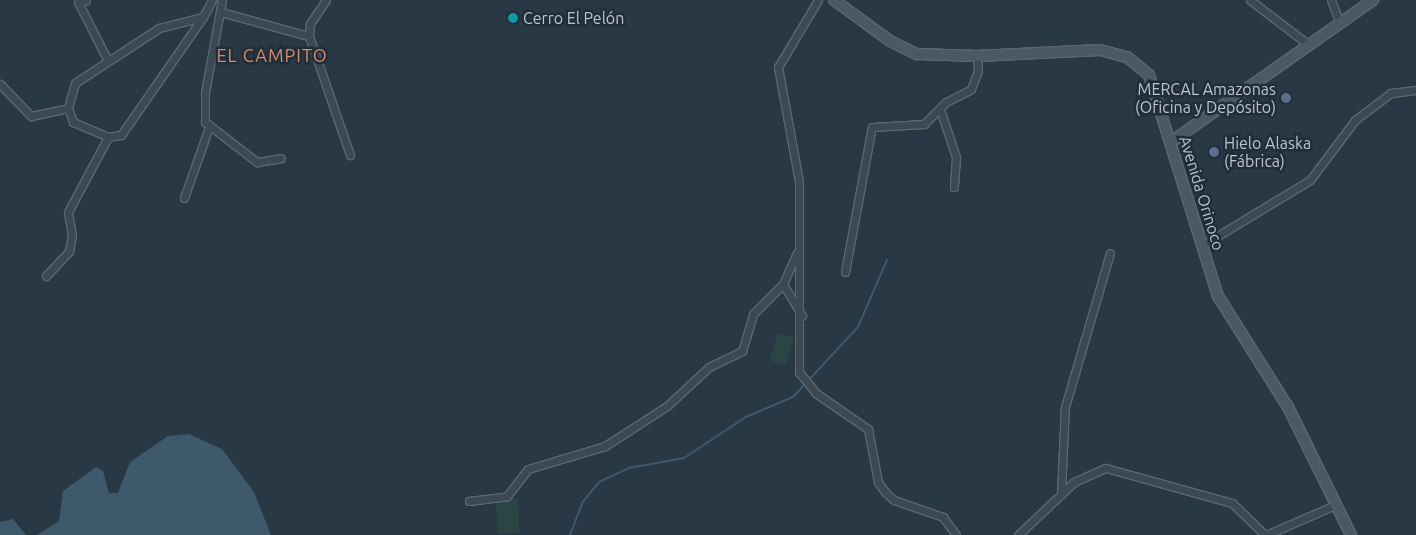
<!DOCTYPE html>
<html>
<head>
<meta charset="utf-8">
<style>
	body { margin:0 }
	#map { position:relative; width:1416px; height:535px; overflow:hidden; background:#283844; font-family:Ubuntu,sans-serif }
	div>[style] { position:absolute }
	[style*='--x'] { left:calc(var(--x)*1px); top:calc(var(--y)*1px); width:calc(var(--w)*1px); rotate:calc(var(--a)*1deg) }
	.green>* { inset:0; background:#2a4544; transform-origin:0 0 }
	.water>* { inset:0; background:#3e586c }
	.stream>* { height:2px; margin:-1px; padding:0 1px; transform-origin:1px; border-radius:1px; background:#3e586c }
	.roads { filter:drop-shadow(1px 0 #5b6771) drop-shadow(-1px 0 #5b6771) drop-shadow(0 1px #5b6771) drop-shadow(0 -1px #5b6771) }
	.street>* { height:7px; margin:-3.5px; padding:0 3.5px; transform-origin:3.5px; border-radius:3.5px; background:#3c4953 }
	.secondary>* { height:10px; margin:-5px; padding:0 5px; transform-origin:5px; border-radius:5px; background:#4a5966 }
	.dots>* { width:14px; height:14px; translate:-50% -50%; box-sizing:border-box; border:2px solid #212e39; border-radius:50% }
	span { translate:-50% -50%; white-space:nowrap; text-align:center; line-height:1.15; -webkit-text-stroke:5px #212e39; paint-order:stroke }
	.poi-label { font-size:16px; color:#bac4cd }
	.left { translate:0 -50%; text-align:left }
	.right { translate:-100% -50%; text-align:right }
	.street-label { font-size:16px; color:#bac4cd }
	.neighbourhood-label { font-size:18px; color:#d58b6c; letter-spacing:1px }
</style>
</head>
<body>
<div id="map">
	<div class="green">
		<div style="left:778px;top:333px;width:17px;height:29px;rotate:17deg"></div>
		<div style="left:518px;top:498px;width:35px;height:22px;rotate:87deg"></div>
	</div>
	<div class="water">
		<div style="clip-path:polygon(189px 434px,222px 449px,254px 492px,271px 535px,37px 535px,59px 521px,63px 491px,96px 467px,103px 471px,109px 493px,118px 493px,130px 462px,168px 436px)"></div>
		<div style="clip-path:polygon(13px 519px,26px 535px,0 535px,0 522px)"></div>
	</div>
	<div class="stream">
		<div style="--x:570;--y:535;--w:34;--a:-69"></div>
		<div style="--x:582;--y:503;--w:27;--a:-51"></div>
		<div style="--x:599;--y:482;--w:33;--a:-25"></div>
		<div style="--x:629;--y:468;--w:56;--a:-10.3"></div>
		<div style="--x:684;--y:458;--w:74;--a:-33.5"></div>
		<div style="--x:746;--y:417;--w:51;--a:-23.1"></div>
		<div style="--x:793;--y:397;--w:96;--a:-47.1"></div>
		<div style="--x:858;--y:327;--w:73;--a:-66.6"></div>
	</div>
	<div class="roads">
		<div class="street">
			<div style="--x:86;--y:0;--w:8;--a:166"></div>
			<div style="--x:78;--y:2;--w:66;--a:63"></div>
			<div style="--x:222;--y:0;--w:95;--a:100.4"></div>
			<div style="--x:205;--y:93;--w:29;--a:90"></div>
			<div style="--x:205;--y:122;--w:66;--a:37.6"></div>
			<div style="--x:257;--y:162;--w:24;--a:-9"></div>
			<div style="--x:326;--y:0;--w:29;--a:124"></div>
			<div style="--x:310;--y:24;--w:12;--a:95"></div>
			<div style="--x:309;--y:36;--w:126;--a:71"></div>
			<div style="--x:818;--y:0;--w:78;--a:120.8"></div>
			<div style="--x:778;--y:67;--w:116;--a:79.6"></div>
			<div style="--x:799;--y:181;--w:191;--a:90"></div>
			<div style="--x:799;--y:372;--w:28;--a:51"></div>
			<div style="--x:817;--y:394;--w:62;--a:34.5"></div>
			<div style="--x:868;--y:429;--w:54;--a:79.3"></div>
			<div style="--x:878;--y:482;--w:12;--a:55"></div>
			<div style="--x:885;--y:492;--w:12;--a:42"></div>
			<div style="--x:894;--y:500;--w:52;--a:19.1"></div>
			<div style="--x:943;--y:517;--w:22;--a:54"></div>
			<div style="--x:1250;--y:0;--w:74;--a:37.3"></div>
			<div style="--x:1331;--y:0;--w:25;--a:69"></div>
			<div style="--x:221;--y:12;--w:91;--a:15.3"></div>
			<div style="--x:203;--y:17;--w:45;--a:166"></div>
			<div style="--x:159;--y:28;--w:100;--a:146.8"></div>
			<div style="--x:75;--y:83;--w:26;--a:106"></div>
			<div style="--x:68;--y:108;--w:15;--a:70"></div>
			<div style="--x:73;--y:122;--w:38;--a:23"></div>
			<div style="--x:108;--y:137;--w:13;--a:-9"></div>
			<div style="--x:121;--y:135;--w:144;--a:-55.2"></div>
			<div style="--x:203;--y:17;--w:19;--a:-62"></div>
			<div style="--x:0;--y:84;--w:45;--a:45.9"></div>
			<div style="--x:31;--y:116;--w:38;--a:-12"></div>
			<div style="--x:940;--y:109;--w:51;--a:71.6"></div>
			<div style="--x:956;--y:157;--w:30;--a:94"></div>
			<div style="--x:184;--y:198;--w:75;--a:-70.6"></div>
			<div style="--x:1201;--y:246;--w:127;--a:-31.2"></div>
			<div style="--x:1310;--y:180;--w:75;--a:-53.1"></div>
			<div style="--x:1355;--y:120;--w:45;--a:-36.9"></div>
			<div style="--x:1391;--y:93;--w:25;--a:-7"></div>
			<div style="--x:845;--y:272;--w:147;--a:-79.5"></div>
			<div style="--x:872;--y:127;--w:52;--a:-3.3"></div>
			<div style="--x:924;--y:124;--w:31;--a:-45"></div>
			<div style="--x:946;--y:102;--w:28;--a:-27"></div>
			<div style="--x:971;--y:89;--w:19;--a:-69"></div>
			<div style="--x:978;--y:71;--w:15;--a:-94"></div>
			<div style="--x:46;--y:276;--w:34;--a:-47"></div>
			<div style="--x:69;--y:251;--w:16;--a:-79"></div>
			<div style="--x:72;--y:235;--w:23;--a:-100"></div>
			<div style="--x:68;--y:212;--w:85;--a:-61.9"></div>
			<div style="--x:783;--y:284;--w:37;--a:59"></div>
			<div style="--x:1061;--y:494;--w:87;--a:-87.4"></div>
			<div style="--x:1065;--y:407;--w:160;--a:-73.7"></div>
			<div style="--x:469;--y:501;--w:38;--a:-7"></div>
			<div style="--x:507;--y:496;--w:34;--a:-52"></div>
			<div style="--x:528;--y:469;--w:80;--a:-16.6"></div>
			<div style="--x:605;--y:446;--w:74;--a:-32.8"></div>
			<div style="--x:667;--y:406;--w:57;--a:-42.9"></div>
			<div style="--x:709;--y:367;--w:37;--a:-26"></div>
			<div style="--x:742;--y:351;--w:39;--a:-73"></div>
			<div style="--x:753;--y:314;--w:42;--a:-45"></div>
			<div style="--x:783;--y:284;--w:34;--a:-66"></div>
			<div style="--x:1018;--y:535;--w:77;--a:-43.4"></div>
			<div style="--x:1074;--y:482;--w:35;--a:-24"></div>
			<div style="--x:1106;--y:468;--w:131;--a:15.5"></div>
			<div style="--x:1232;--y:503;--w:46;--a:44.1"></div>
			<div style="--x:1266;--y:535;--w:75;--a:-23.5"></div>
		</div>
		<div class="secondary">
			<div style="--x:834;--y:0;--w:69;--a:36.2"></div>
			<div style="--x:890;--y:41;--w:30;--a:26"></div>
			<div style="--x:917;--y:54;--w:60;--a:1.9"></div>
			<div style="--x:977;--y:56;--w:123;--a:-2.8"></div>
			<div style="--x:1100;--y:50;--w:28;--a:15"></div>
			<div style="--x:1127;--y:57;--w:28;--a:39"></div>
			<div style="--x:1149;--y:75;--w:232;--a:72.7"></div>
			<div style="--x:1218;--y:296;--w:131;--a:57.8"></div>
			<div style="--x:1288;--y:407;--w:143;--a:63.8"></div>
			<div style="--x:1171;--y:142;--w:247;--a:-35.1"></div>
		</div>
	</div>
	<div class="dots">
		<div style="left:513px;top:18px;background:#0f9aa8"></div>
		<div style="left:1286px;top:98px;background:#5c6f8a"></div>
		<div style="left:1214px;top:152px;background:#5c6f8a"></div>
	</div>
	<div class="poi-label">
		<span class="left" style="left:523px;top:18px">Cerro El Pelón</span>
		<span class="right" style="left:1276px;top:98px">MERCAL Amazonas<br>(Oficina y Depósito)</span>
		<span class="left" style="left:1224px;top:152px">Hielo Alaska<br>(Fábrica)</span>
	</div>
	<div class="street-label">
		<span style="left:1202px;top:193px;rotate:73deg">Avenida Orinoco</span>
	</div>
	<div class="neighbourhood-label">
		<span style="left:272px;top:55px">EL CAMPITO</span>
	</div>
</div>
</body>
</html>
